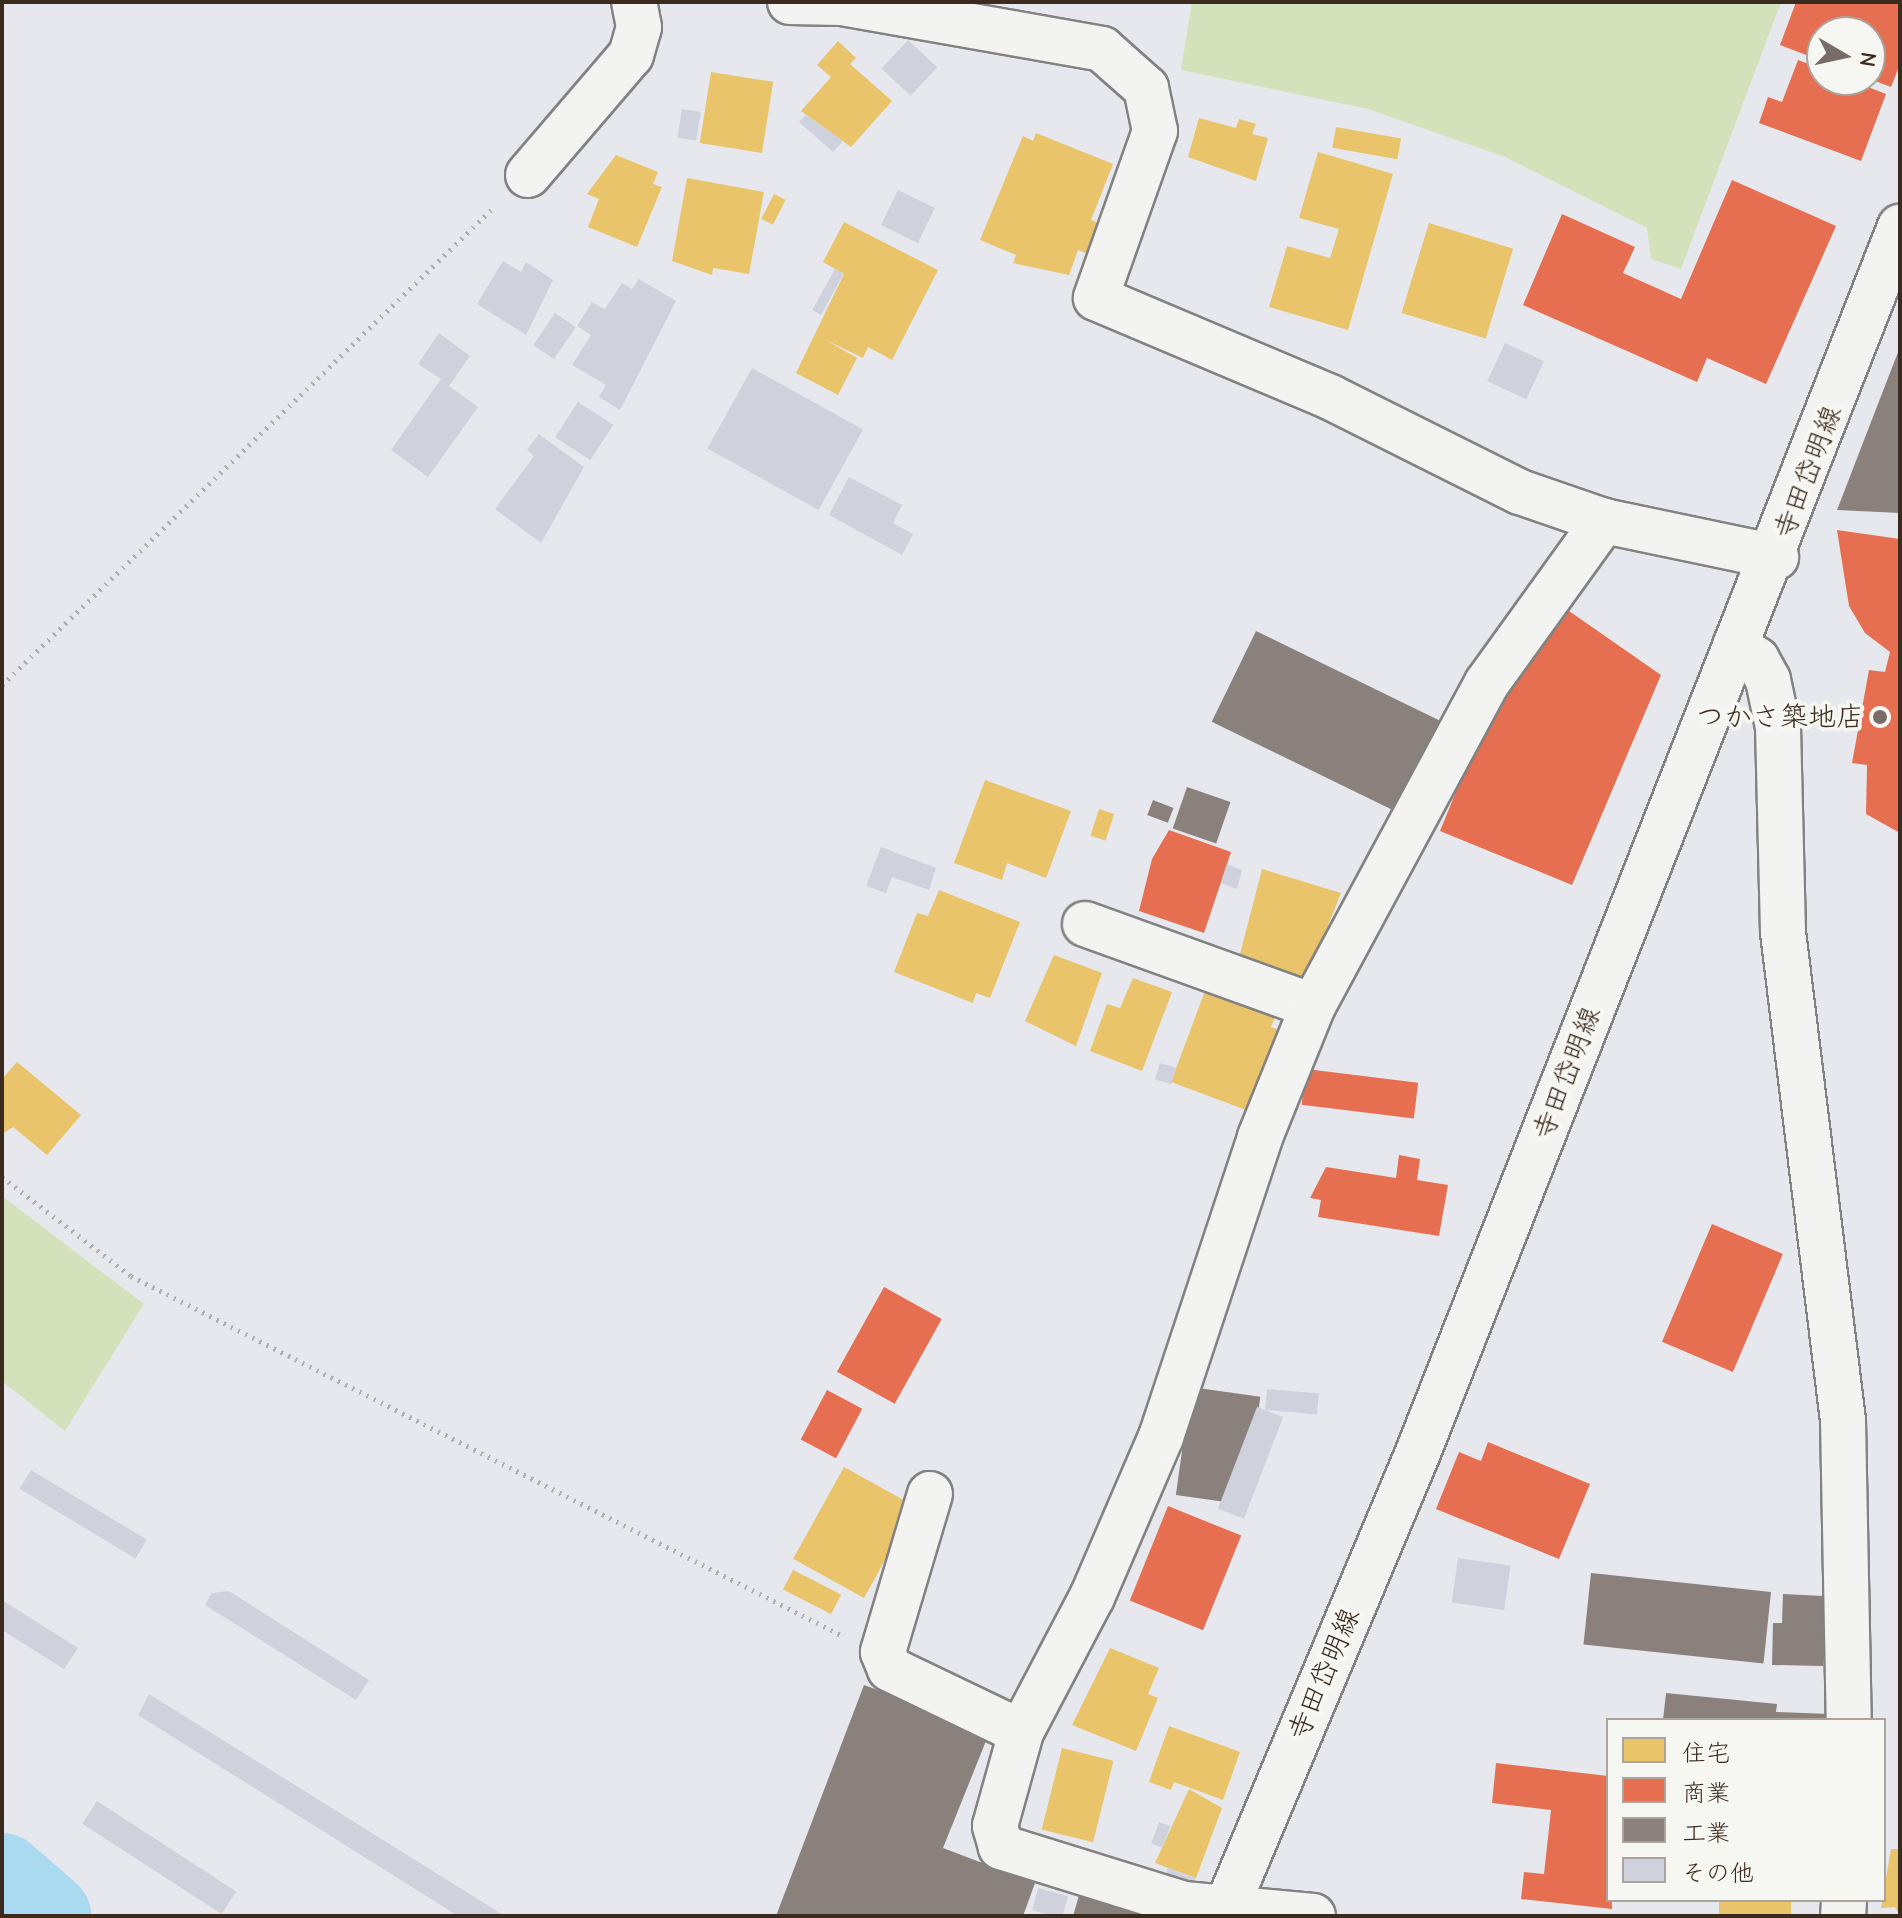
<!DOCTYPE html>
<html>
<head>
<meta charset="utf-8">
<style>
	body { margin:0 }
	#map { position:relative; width:1902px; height:1918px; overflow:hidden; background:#e6e8ee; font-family:"Comic Neue","Klee One",sans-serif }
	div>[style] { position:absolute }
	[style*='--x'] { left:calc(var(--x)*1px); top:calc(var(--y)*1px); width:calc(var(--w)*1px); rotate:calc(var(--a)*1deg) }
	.green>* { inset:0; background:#d4e2bc }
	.homes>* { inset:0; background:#e9c46a; transform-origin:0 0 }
	.shops>* { inset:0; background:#e76f51; transform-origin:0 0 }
	.industry>* { inset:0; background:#8a817c; transform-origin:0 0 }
	.river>* { height:88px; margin:-44px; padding:0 44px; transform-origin:44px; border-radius:44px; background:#a9daf0 }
	.building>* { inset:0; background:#cfd2dd; transform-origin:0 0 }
	.path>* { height:5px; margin-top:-2.5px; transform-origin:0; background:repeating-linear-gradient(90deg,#b0aead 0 2px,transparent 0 8px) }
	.roads { filter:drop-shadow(2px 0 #838181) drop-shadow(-2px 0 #838181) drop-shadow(0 2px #838181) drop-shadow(0 -2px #838181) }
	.street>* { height:44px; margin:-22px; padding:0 22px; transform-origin:22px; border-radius:22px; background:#f3f3f2 }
	.secondary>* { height:44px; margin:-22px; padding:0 22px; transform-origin:22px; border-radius:22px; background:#f3f3f2 }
	.dots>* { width:22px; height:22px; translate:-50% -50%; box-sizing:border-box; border:4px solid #f6f6f2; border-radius:50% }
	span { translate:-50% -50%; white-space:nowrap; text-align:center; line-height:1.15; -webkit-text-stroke:8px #f6f6f2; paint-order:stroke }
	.street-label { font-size:28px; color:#3b2a1e }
	.poi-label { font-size:28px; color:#3b2a1e }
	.right { translate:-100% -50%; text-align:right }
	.frame { position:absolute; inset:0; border:4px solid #3b2a1e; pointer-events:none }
	.legend { position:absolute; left:1606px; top:1718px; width:280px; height:184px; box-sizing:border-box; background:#f6f6f2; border:2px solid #aba49d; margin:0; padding:10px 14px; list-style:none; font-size:24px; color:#3b2a1e }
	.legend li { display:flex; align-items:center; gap:16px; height:40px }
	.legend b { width:40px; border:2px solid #aba49d }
	.north { position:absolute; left:1806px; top:16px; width:80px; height:80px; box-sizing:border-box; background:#f6f6f2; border:2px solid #aba49d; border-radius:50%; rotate:99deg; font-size:22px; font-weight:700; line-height:32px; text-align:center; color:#3b2a1e }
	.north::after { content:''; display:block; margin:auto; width:28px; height:36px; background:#776c67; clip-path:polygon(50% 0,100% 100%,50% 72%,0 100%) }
</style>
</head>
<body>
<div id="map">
	<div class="green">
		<div style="clip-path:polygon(1192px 2px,1781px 2px,1681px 269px,1651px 259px,1647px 228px,1505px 157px,1368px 109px,1181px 70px)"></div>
		<div style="clip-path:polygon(2px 1196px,144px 1304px,65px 1431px,2px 1381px)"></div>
	</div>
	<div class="homes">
		<div style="clip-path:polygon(838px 41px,856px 58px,850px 64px,892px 101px,851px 147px,801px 111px,831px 77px,817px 65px)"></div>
		<div style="left:711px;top:72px;width:63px;height:72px;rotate:9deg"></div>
		<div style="clip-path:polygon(1199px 118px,1236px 128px,1239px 119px,1256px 124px,1252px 134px,1268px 138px,1256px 181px,1188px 157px)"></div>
		<div style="left:1336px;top:127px;width:66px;height:21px;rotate:10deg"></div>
		<div style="clip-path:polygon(1036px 133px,1113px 164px,1091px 220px,1106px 226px,1094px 256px,1078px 250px,1069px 275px,1013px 263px,1016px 255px,980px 240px,1023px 136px,1033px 141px)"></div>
		<div style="clip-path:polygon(1318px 152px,1393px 174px,1348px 330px,1269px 307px,1287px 246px,1330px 258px,1339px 229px,1299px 218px)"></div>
		<div style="clip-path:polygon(616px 155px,658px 172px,653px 184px,662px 187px,637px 247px,588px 227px,599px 199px,587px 194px)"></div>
		<div style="clip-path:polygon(687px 178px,764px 192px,749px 274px,713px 268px,712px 275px,672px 261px)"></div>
		<div style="left:774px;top:194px;width:13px;height:28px;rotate:27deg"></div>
		<div style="clip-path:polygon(844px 222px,938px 270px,892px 360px,868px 347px,863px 358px,826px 340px,857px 358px,838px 395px,796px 373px,844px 274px,823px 262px)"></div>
		<div style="left:1429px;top:223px;width:88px;height:94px;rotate:17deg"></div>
		<div style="clip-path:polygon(985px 780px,1071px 811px,1046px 878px,1007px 863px,1002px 880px,954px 863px)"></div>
		<div style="left:1099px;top:809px;width:16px;height:28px;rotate:18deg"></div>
		<div style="clip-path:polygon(1262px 869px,1341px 893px,1306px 980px,1240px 954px)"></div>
		<div style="clip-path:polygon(939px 890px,1020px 922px,990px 998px,976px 993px,973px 1003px,894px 972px,917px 913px,928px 916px)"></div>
		<div style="clip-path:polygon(1054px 955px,1102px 973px,1076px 1046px,1025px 1021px)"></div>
		<div style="clip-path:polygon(1133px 978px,1172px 992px,1142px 1071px,1090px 1051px,1107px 1004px,1120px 1008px)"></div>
		<div style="clip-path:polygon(1205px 991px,1275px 1017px,1271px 1027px,1287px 1033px,1264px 1093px,1254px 1089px,1246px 1110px,1171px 1082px)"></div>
		<div style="clip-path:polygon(17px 1062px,81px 1115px,47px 1155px,13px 1127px,2px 1134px,2px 1079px)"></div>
		<div style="left:844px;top:1467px;width:81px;height:105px;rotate:29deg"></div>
		<div style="left:793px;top:1570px;width:54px;height:22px;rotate:27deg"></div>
		<div style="clip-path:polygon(1110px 1648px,1159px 1668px,1148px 1694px,1158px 1698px,1136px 1751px,1072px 1725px)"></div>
		<div style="clip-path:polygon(1169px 1726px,1240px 1752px,1223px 1800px,1174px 1782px,1171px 1790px,1149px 1782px)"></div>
		<div style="left:1062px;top:1748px;width:53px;height:84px;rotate:14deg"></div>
		<div style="clip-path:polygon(1189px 1789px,1222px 1808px,1196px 1878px,1155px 1863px)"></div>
		<div style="clip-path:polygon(1891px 1849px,1900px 1849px,1900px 1916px,1895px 1907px,1881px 1908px)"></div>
		<div style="left:1719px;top:1900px;width:72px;height:16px"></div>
	</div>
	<div class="shops">
		<div style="clip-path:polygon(1796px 2px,1900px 2px,1900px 64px,1891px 87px,1870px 79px,1870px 32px,1822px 32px,1822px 61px,1780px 45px)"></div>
		<div style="clip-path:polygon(1798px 60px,1822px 69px,1822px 80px,1850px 80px,1886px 94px,1861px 161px,1759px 123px,1768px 97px,1782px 102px)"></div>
		<div style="clip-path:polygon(1732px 180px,1836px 226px,1766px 384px,1707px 358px,1697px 382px,1523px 305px,1562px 214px,1635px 247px,1623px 273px,1681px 299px)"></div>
		<div style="clip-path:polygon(1837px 530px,1900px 539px,1900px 833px,1866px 814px,1867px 765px,1852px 763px,1869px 670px,1885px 672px,1890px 652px,1865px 633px,1849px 606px)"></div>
		<div style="clip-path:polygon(1559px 604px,1661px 675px,1572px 885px,1440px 831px,1477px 740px)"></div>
		<div style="clip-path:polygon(1169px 830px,1231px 852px,1204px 933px,1139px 911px,1152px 859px)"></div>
		<div style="left:1306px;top:1069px;width:113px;height:36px;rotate:7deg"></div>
		<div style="clip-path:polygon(1399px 1155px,1420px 1159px,1417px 1180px,1448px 1185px,1439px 1236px,1318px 1217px,1321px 1200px,1310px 1198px,1326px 1167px,1396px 1178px)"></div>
		<div style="left:1712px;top:1224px;width:77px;height:128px;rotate:23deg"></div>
		<div style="left:884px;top:1287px;width:66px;height:97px;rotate:29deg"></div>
		<div style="left:827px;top:1390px;width:40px;height:56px;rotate:28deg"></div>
		<div style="clip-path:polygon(1488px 1442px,1590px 1484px,1559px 1559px,1436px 1509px,1459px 1452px,1481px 1461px)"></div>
		<div style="left:1168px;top:1506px;width:79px;height:102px;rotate:22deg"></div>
		<div style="clip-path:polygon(1496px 1763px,1608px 1776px,1612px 1909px,1521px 1899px,1524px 1872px,1544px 1874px,1551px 1810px,1492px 1803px)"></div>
	</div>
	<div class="industry">
		<div style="clip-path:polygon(1900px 347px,1900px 513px,1837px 510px)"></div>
		<div style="left:1256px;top:631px;width:211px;height:101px;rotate:26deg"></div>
		<div style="left:1187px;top:787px;width:46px;height:44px;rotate:19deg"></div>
		<div style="left:1153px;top:800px;width:22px;height:16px;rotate:21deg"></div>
		<div style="left:1191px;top:1387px;width:70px;height:109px;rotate:8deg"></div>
		<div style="left:1591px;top:1573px;width:181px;height:72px;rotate:6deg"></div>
		<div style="clip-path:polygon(1783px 1594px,1824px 1596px,1823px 1666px,1772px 1665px,1773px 1623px,1782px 1623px)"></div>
		<div style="clip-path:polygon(864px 1685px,990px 1731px,943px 1848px,1035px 1883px,1023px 1916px,776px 1916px)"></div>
		<div style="clip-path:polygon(1666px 1693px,1777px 1704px,1776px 1712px,1829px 1714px,1829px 1720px,1663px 1720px)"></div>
		<div style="clip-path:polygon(1080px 1892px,1146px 1912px,1145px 1916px,1073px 1916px)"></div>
	</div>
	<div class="river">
		<div style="--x:2;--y:1877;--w:60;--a:40.9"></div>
	</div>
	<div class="building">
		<div style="left:908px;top:40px;width:40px;height:39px;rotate:43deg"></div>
		<div style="left:682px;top:109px;width:19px;height:29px;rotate:9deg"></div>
		<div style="clip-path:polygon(806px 115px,843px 141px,833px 152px,799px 122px)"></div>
		<div style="left:898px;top:190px;width:41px;height:39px;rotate:26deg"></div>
		<div style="clip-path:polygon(503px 261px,521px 272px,526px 262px,553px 280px,526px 335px,477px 304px)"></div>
		<div style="left:835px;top:269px;width:10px;height:47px;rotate:29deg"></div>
		<div style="clip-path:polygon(639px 279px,676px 301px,620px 410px,599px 397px,606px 385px,572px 365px,591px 335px,577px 326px,592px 302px,605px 309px,622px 283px,632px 289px)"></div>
		<div style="left:555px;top:313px;width:25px;height:39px;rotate:34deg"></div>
		<div style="clip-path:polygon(439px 333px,470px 356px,449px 386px,478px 407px,428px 477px,391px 450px,441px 379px,418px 364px)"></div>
		<div style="left:1505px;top:343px;width:43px;height:42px;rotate:25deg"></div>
		<div style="left:752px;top:368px;width:127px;height:92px;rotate:29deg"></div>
		<div style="left:578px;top:402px;width:42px;height:42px;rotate:33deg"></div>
		<div style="clip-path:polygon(539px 434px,584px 467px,541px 543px,495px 509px,534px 456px,527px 450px)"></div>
		<div style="clip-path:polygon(849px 477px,902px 505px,893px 523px,913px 534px,902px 555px,829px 515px)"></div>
		<div style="clip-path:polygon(881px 847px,936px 868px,929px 890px,892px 877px,886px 893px,866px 886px)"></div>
		<div style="clip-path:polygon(1227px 864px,1242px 870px,1237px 889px,1221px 883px)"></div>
		<div style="left:1160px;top:1063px;width:17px;height:17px;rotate:17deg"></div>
		<div style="left:1267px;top:1389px;width:52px;height:21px;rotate:5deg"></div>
		<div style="left:1257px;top:1407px;width:28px;height:109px;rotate:21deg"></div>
		<div style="left:31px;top:1470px;width:135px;height:22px;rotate:31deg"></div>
		<div style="left:1458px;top:1558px;width:53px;height:45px;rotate:8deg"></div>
		<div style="clip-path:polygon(229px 1591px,369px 1680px,356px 1700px,205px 1605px,212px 1593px)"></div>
		<div style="clip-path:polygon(2px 1600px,78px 1648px,64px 1669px,2px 1630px)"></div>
		<div style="clip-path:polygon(149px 1694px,505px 1916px,458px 1916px,138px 1715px)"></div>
		<div style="left:97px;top:1801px;width:166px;height:27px;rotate:33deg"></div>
		<div style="left:1159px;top:1822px;width:12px;height:23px;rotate:20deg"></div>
		<div style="left:1168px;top:1868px;width:29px;height:8px;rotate:20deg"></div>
		<div style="left:1038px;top:1888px;width:31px;height:23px;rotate:15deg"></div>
	</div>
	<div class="path">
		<div style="--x:2;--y:685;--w:687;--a:-44.17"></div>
		<div style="--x:2;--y:1177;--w:163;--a:37.5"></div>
		<div style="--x:131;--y:1276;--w:796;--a:26.82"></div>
	</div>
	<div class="roads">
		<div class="street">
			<div style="--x:790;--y:2;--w:52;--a:1.1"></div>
			<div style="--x:842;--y:3;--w:264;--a:10"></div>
			<div style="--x:1102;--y:49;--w:59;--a:41.6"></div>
			<div style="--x:1146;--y:88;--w:44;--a:78.2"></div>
			<div style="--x:1155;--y:131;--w:177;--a:109.5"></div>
			<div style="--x:1096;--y:298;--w:254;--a:22.9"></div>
			<div style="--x:1330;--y:397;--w:212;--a:26.6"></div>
			<div style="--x:1520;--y:492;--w:89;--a:19"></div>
			<div style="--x:1604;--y:521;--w:176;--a:11.8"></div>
			<div style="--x:528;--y:175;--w:158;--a:-49.4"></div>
			<div style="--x:631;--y:55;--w:29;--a:-74"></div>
			<div style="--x:639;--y:27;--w:25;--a:-101"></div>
			<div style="--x:1735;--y:646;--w:26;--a:32"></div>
			<div style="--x:1757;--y:660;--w:23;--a:61"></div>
			<div style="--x:1768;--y:680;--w:48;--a:78"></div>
			<div style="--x:1778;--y:727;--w:205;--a:88.6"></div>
			<div style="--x:1783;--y:932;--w:493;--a:83"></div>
			<div style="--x:1843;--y:1421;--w:299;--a:88.9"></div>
			<div style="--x:1085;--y:924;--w:242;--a:19.8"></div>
			<div style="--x:930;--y:1494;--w:165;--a:106.6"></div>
			<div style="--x:883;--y:1652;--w:18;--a:68"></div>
			<div style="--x:890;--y:1669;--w:145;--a:25.7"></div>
			<div style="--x:1313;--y:1916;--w:130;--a:-174.7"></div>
			<div style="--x:1184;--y:1904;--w:192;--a:-162.7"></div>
			<div style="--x:1001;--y:1847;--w:22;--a:-106"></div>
			<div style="--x:995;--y:1826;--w:98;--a:-74.5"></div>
			<div style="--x:1021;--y:1732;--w:153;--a:-62.3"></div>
			<div style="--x:1092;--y:1597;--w:174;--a:-66.7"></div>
			<div style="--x:1161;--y:1437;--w:316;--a:-71.7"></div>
			<div style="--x:1260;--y:1137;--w:141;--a:-68"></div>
			<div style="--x:1313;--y:1006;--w:367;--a:-61.7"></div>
			<div style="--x:1487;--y:683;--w:200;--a:-54.2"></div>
			<div style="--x:1843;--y:1916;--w:16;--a:-86"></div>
		</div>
		<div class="secondary">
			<div style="--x:1223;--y:1916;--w:500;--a:-67.18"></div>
			<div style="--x:1417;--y:1455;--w:1320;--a:-68.53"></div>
		</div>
	</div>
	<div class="dots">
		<div style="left:1880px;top:717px;background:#776c67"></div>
	</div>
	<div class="street-label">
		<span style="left:1808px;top:472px;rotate:-69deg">寺田岱明線</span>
		<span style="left:1567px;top:1073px;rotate:-69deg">寺田岱明線</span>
		<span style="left:1324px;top:1674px;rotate:-67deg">寺田岱明線</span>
	</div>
	<div class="poi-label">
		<span class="right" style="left:1864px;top:717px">つかさ築地店</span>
	</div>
	<div class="frame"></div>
	<ul class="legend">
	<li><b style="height:22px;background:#e9c46a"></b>住宅</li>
	<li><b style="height:22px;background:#e76f51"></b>商業</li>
	<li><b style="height:22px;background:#8a817c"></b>工業</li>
	<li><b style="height:22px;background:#cfd2dd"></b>その他</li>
	</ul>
	<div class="north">N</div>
</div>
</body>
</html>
